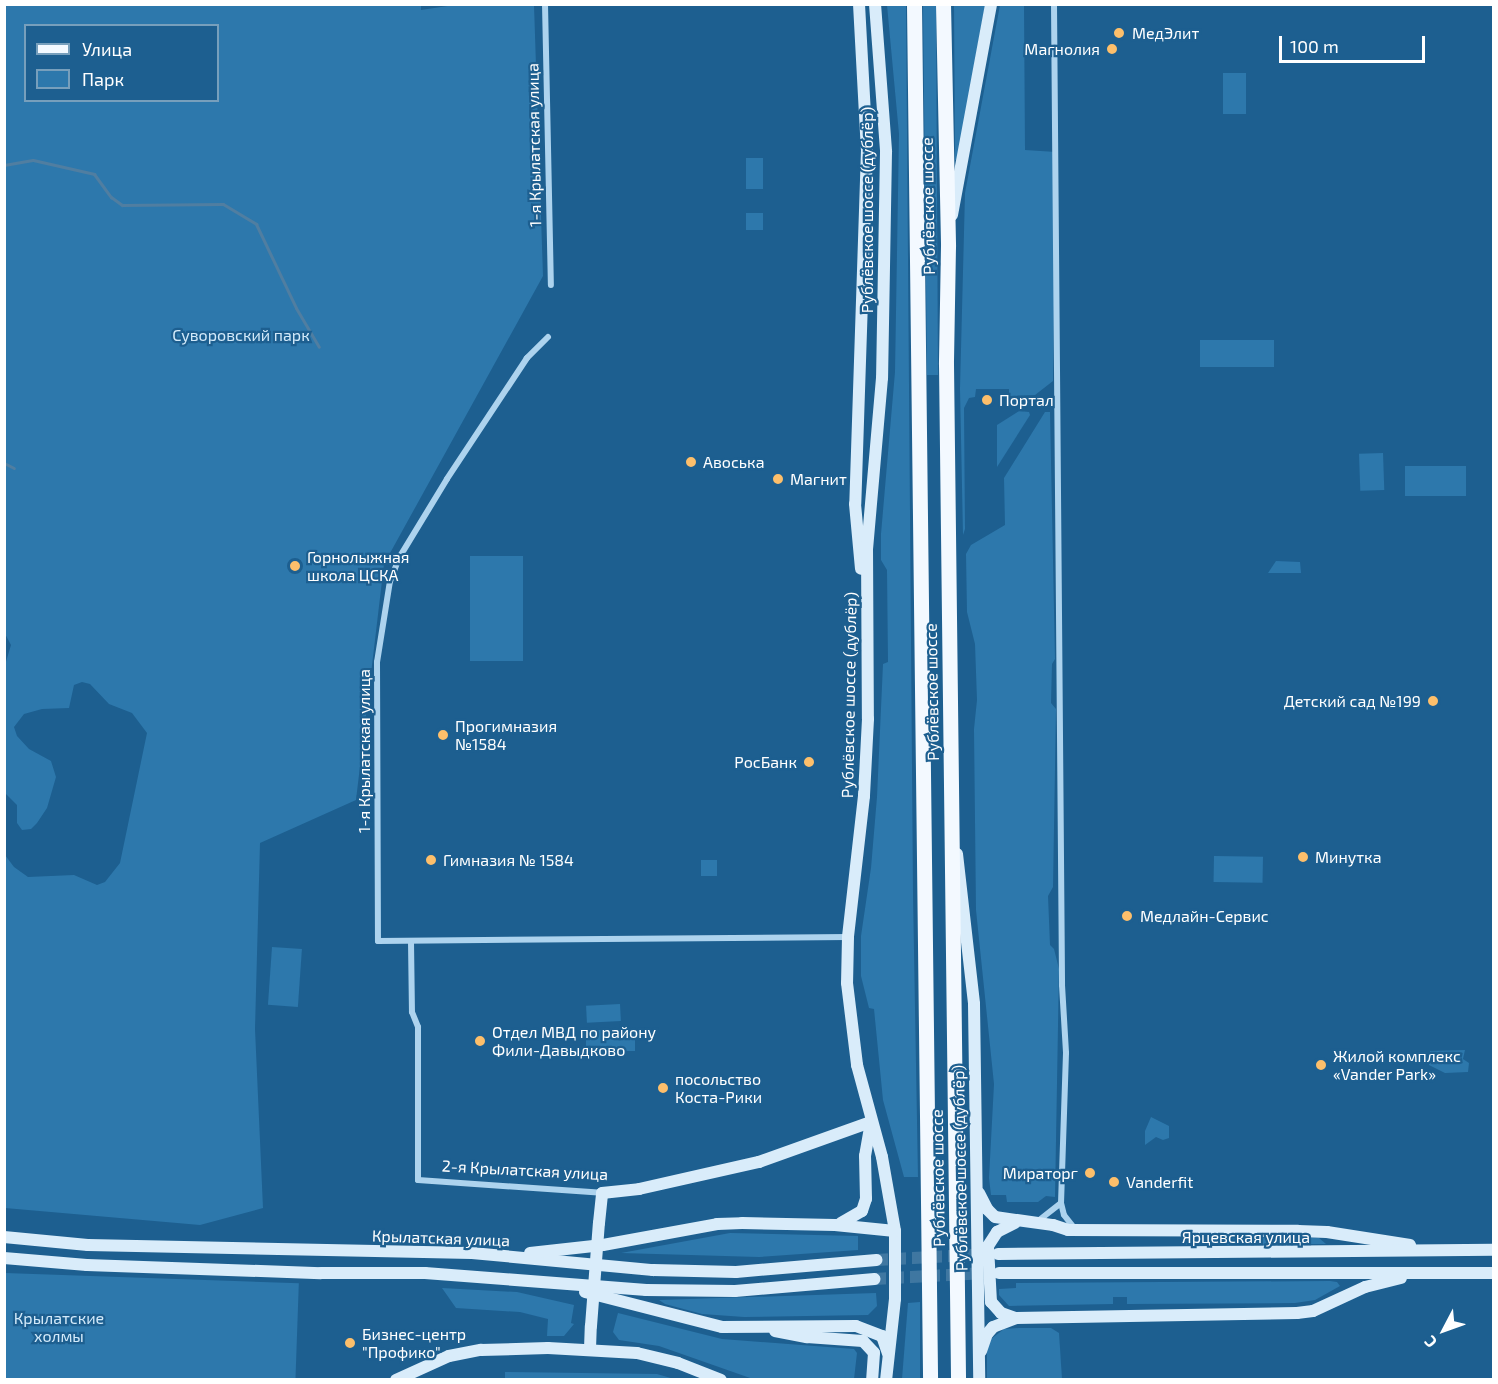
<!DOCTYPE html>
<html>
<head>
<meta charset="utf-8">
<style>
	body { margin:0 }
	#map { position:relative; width:1498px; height:1384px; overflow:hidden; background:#1d5f90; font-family:"Exo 2",sans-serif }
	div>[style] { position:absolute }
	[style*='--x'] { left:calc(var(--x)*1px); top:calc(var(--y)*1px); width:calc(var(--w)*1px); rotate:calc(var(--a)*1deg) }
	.green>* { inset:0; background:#2d78ac; transform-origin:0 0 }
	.stream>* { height:3px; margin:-1.5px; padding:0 1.5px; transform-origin:1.5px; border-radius:1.5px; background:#507ea1 }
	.secondary-tunnel>* { height:12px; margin-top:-6px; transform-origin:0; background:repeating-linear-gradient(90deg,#3f77a1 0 12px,transparent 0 18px) }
	.street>* { height:6px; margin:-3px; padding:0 3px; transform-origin:3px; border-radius:3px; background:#add3ee }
	.secondary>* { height:12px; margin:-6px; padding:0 6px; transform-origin:6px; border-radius:6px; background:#d9ecfa }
	.primary>* { height:15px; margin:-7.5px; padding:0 7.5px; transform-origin:7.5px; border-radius:7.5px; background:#f3f9ff }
	.secondary-bridge>* { height:12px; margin:-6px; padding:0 6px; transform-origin:6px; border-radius:6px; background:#d9ecfa }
	.dots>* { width:16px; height:16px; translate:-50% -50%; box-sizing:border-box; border:3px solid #1d5f90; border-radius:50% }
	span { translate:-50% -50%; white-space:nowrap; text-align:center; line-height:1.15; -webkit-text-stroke:4.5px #1d5f90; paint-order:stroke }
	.poi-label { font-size:16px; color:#fff }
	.left { translate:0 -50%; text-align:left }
	.right { translate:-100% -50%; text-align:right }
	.street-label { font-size:16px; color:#fff }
	.park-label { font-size:16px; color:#d3eafa }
	.frame { position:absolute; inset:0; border:6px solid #fff; pointer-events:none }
	.legend { position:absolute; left:24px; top:24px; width:195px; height:78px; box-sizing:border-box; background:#1d5f90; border:2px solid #779fbc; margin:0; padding:8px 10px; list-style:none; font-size:18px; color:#fff }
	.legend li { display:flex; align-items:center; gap:12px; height:30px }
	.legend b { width:30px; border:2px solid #779fbc }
	.north { position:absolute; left:1414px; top:1300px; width:60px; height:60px; -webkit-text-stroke:4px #1d5f90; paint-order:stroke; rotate:229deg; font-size:16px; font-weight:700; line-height:24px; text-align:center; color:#fff }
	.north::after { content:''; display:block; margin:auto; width:21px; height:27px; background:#fff; clip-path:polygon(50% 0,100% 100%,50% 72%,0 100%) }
	.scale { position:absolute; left:1279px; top:36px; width:146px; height:27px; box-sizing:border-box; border:3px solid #fff; border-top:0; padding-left:8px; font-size:18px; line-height:21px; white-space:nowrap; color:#fff; -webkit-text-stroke:4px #1d5f90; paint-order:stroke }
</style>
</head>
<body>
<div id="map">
	<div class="green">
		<div style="clip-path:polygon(evenodd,421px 5px,421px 10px,461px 4px,534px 5px,543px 276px,384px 564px,356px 800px,260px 843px,255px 1029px,263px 1208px,200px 1225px,5px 1208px,5px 855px,14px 867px,28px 877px,74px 875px,97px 885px,105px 882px,120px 863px,147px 733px,132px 713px,109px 704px,90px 684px,82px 682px,74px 685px,69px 708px,42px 709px,24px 714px,14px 727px,17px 736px,29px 749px,51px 761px,56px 777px,47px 808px,37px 823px,31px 829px,22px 830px,17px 823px,17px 805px,4px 792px,5px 665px,11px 645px,4px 632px,5px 5px,421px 5px,26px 26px,218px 26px,218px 100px,26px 100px,26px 26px)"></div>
		<div style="clip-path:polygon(906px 5px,913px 895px,918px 1177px,904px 1177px,883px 1100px,874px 1009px,869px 1008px,861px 976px,861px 936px,871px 868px,877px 797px,883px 664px,888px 662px,887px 570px,881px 560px,881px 534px,895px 372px,899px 134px,887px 5px)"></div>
		<div style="clip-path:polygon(923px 5px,936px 5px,938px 375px,927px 375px)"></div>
		<div style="clip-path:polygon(954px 5px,985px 5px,957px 160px,955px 160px)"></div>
		<div style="clip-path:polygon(1000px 5px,1024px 5px,1025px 150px,1056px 152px,1053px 381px,1035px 395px,1009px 396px,1009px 389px,976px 389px,975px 397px,969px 398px,964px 408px,965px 529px,963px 535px,960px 389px,965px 193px)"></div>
		<div style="left:1223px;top:73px;width:23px;height:41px"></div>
		<div style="left:746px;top:158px;width:17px;height:31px"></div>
		<div style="left:746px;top:213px;width:17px;height:17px"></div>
		<div style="left:1200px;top:340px;width:74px;height:27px"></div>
		<div style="clip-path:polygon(1019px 411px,1029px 412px,1030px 415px,997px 467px,997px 425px)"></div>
		<div style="clip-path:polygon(1045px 412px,1050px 412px,1055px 659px,1052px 664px,1051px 703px,1056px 709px,1053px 887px,1048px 896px,1050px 945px,1054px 949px,1059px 969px,1055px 1197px,1046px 1196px,1038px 1202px,1007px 1202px,1006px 1195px,991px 1195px,989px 1178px,994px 1084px,976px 910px,974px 729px,977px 700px,975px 644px,967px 612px,966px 554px,971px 545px,1005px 525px,1004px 478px)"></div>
		<div style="left:1383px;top:453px;width:37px;height:24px;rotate:88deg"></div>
		<div style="left:1466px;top:466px;width:30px;height:61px;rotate:90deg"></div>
		<div style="left:470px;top:556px;width:53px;height:105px"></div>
		<div style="clip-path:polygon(1276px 561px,1300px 562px,1301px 573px,1268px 573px)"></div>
		<div style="left:1214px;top:856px;width:49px;height:26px;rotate:1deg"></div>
		<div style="left:701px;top:860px;width:16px;height:16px"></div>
		<div style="left:272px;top:947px;width:30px;height:58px;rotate:4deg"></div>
		<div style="left:620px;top:1004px;width:17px;height:34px;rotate:87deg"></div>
		<div style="left:586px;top:1030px;width:49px;height:21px"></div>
		<div style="clip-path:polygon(1465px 1050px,1463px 1059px,1469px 1063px,1468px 1072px,1445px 1073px,1429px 1065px,1430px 1051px)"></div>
		<div style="clip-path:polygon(1151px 1117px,1169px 1126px,1169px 1138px,1163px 1140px,1156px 1137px,1145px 1145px,1145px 1131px)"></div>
		<div style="clip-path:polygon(730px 1233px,858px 1236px,858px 1250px,759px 1257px,621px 1253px)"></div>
		<div style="clip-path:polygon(1295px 1237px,1319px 1238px,1326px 1244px,1184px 1245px,1187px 1238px)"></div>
		<div style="left:5px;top:1273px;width:294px;height:106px;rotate:2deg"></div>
		<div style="clip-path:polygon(1330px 1281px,1337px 1282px,1340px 1286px,1315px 1300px,1295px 1303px,1127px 1304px,1127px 1297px,1113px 1297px,1113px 1304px,1009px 1306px,999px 1295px,999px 1289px,1016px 1288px,1016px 1283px)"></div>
		<div style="clip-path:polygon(442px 1288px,517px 1292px,574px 1305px,571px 1323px,574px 1324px,564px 1336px,547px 1336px,548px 1319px,520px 1312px,456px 1308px)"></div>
		<div style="clip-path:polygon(876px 1293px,877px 1306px,868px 1315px,744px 1317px,702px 1314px,665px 1304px,659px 1300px)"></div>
		<div style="clip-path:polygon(920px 1302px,920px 1379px,902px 1379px,908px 1303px)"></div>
		<div style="clip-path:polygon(618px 1313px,722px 1339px,854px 1349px,857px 1353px,854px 1379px,753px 1379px,659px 1346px,619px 1340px,613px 1332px)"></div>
		<div style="clip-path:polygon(1019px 1328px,1051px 1328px,1059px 1333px,1062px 1379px,987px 1379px,987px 1348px,991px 1339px,1004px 1329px)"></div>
		<div style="clip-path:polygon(505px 1372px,657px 1374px,674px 1379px,505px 1380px)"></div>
	</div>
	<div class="stream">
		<div style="--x:4;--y:165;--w:29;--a:-10"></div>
		<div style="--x:33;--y:160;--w:63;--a:12.9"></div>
		<div style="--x:94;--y:174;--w:29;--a:54"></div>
		<div style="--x:111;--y:197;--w:14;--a:36"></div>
		<div style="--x:122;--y:205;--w:101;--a:-0.6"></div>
		<div style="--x:223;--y:204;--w:39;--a:31"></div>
		<div style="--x:256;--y:224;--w:93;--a:64.5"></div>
		<div style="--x:296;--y:308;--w:45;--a:59.5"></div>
		<div style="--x:4;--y:463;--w:11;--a:27"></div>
	</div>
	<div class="secondary-tunnel">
		<div style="--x:876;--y:1260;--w:112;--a:-3.1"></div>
		<div style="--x:874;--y:1279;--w:112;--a:-3.1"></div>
	</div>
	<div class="street">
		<div style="--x:545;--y:4;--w:281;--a:88.8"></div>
		<div style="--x:1054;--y:4;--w:981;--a:89.53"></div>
		<div style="--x:1062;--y:985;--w:68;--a:86.6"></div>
		<div style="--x:1066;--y:1053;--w:150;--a:91.9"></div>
		<div style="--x:1061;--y:1203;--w:12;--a:76"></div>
		<div style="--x:1064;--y:1215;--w:18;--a:52"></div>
		<div style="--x:548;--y:337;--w:30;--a:135"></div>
		<div style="--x:527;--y:358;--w:145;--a:123.5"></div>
		<div style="--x:447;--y:479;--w:92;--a:121.3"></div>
		<div style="--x:399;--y:558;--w:25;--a:111"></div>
		<div style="--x:390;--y:581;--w:82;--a:99.1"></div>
		<div style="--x:377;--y:662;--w:279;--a:89.8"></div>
		<div style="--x:378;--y:941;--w:470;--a:-0.5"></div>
		<div style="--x:411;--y:942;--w:70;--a:89.2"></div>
		<div style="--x:412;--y:1012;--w:16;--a:68"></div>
		<div style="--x:418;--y:1027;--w:153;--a:90"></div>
		<div style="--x:418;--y:1180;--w:184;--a:4"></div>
		<div style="--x:1038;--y:1221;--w:29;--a:-38"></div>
	</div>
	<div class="secondary">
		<div style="--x:859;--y:4;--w:146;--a:86.9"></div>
		<div style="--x:867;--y:150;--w:354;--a:91.9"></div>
		<div style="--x:855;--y:504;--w:65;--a:84.7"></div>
		<div style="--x:875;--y:4;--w:148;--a:85.7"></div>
		<div style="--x:886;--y:152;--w:226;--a:91"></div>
		<div style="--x:882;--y:378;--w:171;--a:95"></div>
		<div style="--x:867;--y:548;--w:171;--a:89.7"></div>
		<div style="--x:868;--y:719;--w:77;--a:93"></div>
		<div style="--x:864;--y:796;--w:142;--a:96.5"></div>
		<div style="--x:848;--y:937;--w:46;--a:91.2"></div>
		<div style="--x:847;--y:983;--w:83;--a:83"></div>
		<div style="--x:857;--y:1065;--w:95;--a:74.8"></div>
		<div style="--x:882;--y:1157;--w:75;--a:80"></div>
		<div style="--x:895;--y:1231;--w:68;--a:90"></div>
		<div style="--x:895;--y:1299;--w:81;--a:96.3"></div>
		<div style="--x:952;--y:215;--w:215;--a:-79.5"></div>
		<div style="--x:957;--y:854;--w:151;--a:83.5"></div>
		<div style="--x:974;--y:1004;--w:376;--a:89.2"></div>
		<div style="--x:979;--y:1193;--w:18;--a:63"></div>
		<div style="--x:987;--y:1209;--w:11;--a:45"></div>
		<div style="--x:995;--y:1217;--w:59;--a:7.9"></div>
		<div style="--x:1053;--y:1225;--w:16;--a:18"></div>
		<div style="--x:1068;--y:1230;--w:230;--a:0.2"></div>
		<div style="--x:1298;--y:1231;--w:29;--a:2"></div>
		<div style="--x:1327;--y:1232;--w:84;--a:8.9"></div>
		<div style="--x:599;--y:1223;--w:30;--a:-84"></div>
		<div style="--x:602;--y:1193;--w:37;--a:-6"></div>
		<div style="--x:639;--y:1189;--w:123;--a:-12.7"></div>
		<div style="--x:759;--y:1162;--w:119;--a:-19.7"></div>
		<div style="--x:841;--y:1223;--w:24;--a:-30"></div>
		<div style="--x:862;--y:1211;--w:13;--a:-72"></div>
		<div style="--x:866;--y:1199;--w:43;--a:-91.3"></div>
		<div style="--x:865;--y:1156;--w:34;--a:-80"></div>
		<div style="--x:4;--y:1237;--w:84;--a:5.4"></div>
		<div style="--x:88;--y:1245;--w:384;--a:1.2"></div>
		<div style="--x:472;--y:1253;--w:182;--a:5.4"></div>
		<div style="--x:653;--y:1270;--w:83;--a:1.4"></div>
		<div style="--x:736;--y:1272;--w:141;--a:-4.9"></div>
		<div style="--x:530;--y:1253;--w:73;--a:-6.3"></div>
		<div style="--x:603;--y:1245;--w:116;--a:-10.4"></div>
		<div style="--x:717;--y:1224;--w:25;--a:-2"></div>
		<div style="--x:742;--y:1223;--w:93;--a:1.2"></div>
		<div style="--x:835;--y:1225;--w:60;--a:5.7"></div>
		<div style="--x:998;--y:1254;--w:496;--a:-0.5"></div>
		<div style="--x:4;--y:1258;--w:83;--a:4.8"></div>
		<div style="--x:87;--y:1265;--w:234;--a:2"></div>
		<div style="--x:321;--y:1273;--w:104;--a:0"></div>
		<div style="--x:425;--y:1273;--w:222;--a:4.4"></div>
		<div style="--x:646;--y:1290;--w:89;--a:0.6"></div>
		<div style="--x:735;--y:1291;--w:140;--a:-4.9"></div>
		<div style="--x:999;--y:1273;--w:495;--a:0"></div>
		<div style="--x:585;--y:1292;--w:141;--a:14.3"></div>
		<div style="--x:722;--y:1327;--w:134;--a:-0.4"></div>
		<div style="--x:856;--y:1326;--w:28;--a:21"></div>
		<div style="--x:882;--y:1336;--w:18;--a:71"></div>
		<div style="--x:1015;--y:1318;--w:15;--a:-160"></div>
		<div style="--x:1001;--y:1313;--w:15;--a:-132"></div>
		<div style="--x:991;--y:1302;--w:56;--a:-93.1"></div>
		<div style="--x:988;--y:1246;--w:17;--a:-57"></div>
		<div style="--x:997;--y:1232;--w:20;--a:-27"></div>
		<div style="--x:775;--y:1331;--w:33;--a:11"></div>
		<div style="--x:807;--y:1337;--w:56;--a:4.1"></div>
		<div style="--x:863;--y:1341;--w:16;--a:47"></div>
		<div style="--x:874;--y:1353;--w:27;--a:94"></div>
		<div style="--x:590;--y:1349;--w:23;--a:-88"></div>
		<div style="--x:981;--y:1351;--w:18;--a:-71"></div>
		<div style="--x:987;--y:1334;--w:9;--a:-49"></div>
		<div style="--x:993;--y:1327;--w:25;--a:-21"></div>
		<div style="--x:1016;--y:1318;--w:281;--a:-1"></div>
		<div style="--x:1297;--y:1313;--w:16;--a:-7"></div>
		<div style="--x:1313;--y:1311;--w:57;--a:-24.8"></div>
		<div style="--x:1365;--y:1287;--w:37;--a:-14"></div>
		<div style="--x:396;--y:1380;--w:58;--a:-24.4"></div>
		<div style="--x:449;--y:1356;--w:33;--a:-11"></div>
		<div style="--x:481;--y:1350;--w:67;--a:-1.7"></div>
		<div style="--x:548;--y:1348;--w:89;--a:3.2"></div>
		<div style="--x:637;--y:1353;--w:42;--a:13.7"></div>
		<div style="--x:678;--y:1363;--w:46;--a:21.6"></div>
	</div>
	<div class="primary">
		<div style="--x:914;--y:4;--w:1376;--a:89.33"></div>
		<div style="--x:943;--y:4;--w:242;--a:88.8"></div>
		<div style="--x:948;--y:246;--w:118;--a:91"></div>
		<div style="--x:946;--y:364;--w:1016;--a:89.32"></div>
	</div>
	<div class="secondary-bridge">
		<div style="--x:591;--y:1326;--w:103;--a:-85.6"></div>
	</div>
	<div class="dots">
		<div style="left:1119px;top:33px;background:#fdbf6b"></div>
		<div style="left:1112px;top:49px;background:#fdbf6b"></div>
		<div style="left:987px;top:400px;background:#fdbf6b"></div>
		<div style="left:691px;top:462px;background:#fdbf6b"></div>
		<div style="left:778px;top:479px;background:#fdbf6b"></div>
		<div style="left:295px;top:566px;background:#fdbf6b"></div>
		<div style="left:1433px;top:701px;background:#fdbf6b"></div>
		<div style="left:443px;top:735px;background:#fdbf6b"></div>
		<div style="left:809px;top:762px;background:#fdbf6b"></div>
		<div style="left:1303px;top:857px;background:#fdbf6b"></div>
		<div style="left:431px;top:860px;background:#fdbf6b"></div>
		<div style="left:1127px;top:916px;background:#fdbf6b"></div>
		<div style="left:480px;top:1041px;background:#fdbf6b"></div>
		<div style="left:1321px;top:1065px;background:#fdbf6b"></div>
		<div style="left:663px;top:1088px;background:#fdbf6b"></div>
		<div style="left:1090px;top:1173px;background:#fdbf6b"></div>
		<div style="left:1114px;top:1182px;background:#fdbf6b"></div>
		<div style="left:350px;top:1343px;background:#fdbf6b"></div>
	</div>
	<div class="poi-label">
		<span class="left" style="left:1132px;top:33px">МедЭлит</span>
		<span class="right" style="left:1100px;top:49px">Магнолия</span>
		<span class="left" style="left:999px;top:400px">Портал</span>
		<span class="left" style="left:703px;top:462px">Авоська</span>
		<span class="left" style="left:790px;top:479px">Магнит</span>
		<span class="left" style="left:307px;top:566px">Горнолыжная<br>школа ЦСКА</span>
		<span class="right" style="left:1421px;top:701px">Детский сад №199</span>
		<span class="left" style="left:455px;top:735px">Прогимназия<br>№1584</span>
		<span class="right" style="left:797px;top:762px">РосБанк</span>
		<span class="left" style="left:1315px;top:857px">Минутка</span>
		<span class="left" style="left:443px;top:860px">Гимназия № 1584</span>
		<span class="left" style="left:1140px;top:916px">Медлайн-Сервис</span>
		<span class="left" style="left:492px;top:1041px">Отдел МВД по району<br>Фили-Давыдково</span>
		<span class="left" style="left:1333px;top:1065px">Жилой комплекс<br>«Vander Park»</span>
		<span class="left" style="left:675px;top:1088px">посольство<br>Коста-Рики</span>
		<span class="right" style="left:1078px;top:1173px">Мираторг</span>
		<span class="left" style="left:1126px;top:1182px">Vanderfit</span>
		<span class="left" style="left:362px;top:1343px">Бизнес-центр<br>"Профико"</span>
	</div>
	<div class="street-label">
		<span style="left:534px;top:145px;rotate:-91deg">1-я Крылатская улица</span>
		<span style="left:928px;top:206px;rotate:-91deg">Рублёвское шоссе</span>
		<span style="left:867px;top:210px;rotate:-90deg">Рублёвское шоссе (дублёр)</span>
		<span style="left:932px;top:692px;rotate:-91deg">Рублёвское шоссе</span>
		<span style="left:849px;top:695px;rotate:-89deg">Рублёвское шоссе (дублёр)</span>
		<span style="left:364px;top:751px;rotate:-90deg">1-я Крылатская улица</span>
		<span style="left:960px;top:1168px;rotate:-91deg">Рублёвское шоссе (дублёр)</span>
		<span style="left:525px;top:1170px;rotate:3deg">2-я Крылатская улица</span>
		<span style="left:938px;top:1178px;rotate:-91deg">Рублёвское шоссе</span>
		<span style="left:1246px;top:1237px">Ярцевская улица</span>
		<span style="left:441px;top:1238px;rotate:2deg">Крылатская улица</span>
	</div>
	<div class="park-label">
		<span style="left:241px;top:335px">Суворовский парк</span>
		<span style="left:59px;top:1327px">Крылатские<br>холмы</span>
	</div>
	<div class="frame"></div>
	<ul class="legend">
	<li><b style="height:8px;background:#f3f9ff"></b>Улица</li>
	<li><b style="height:16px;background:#2d78ac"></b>Парк</li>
	</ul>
	<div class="north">С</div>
	<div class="scale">100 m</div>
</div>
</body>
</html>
